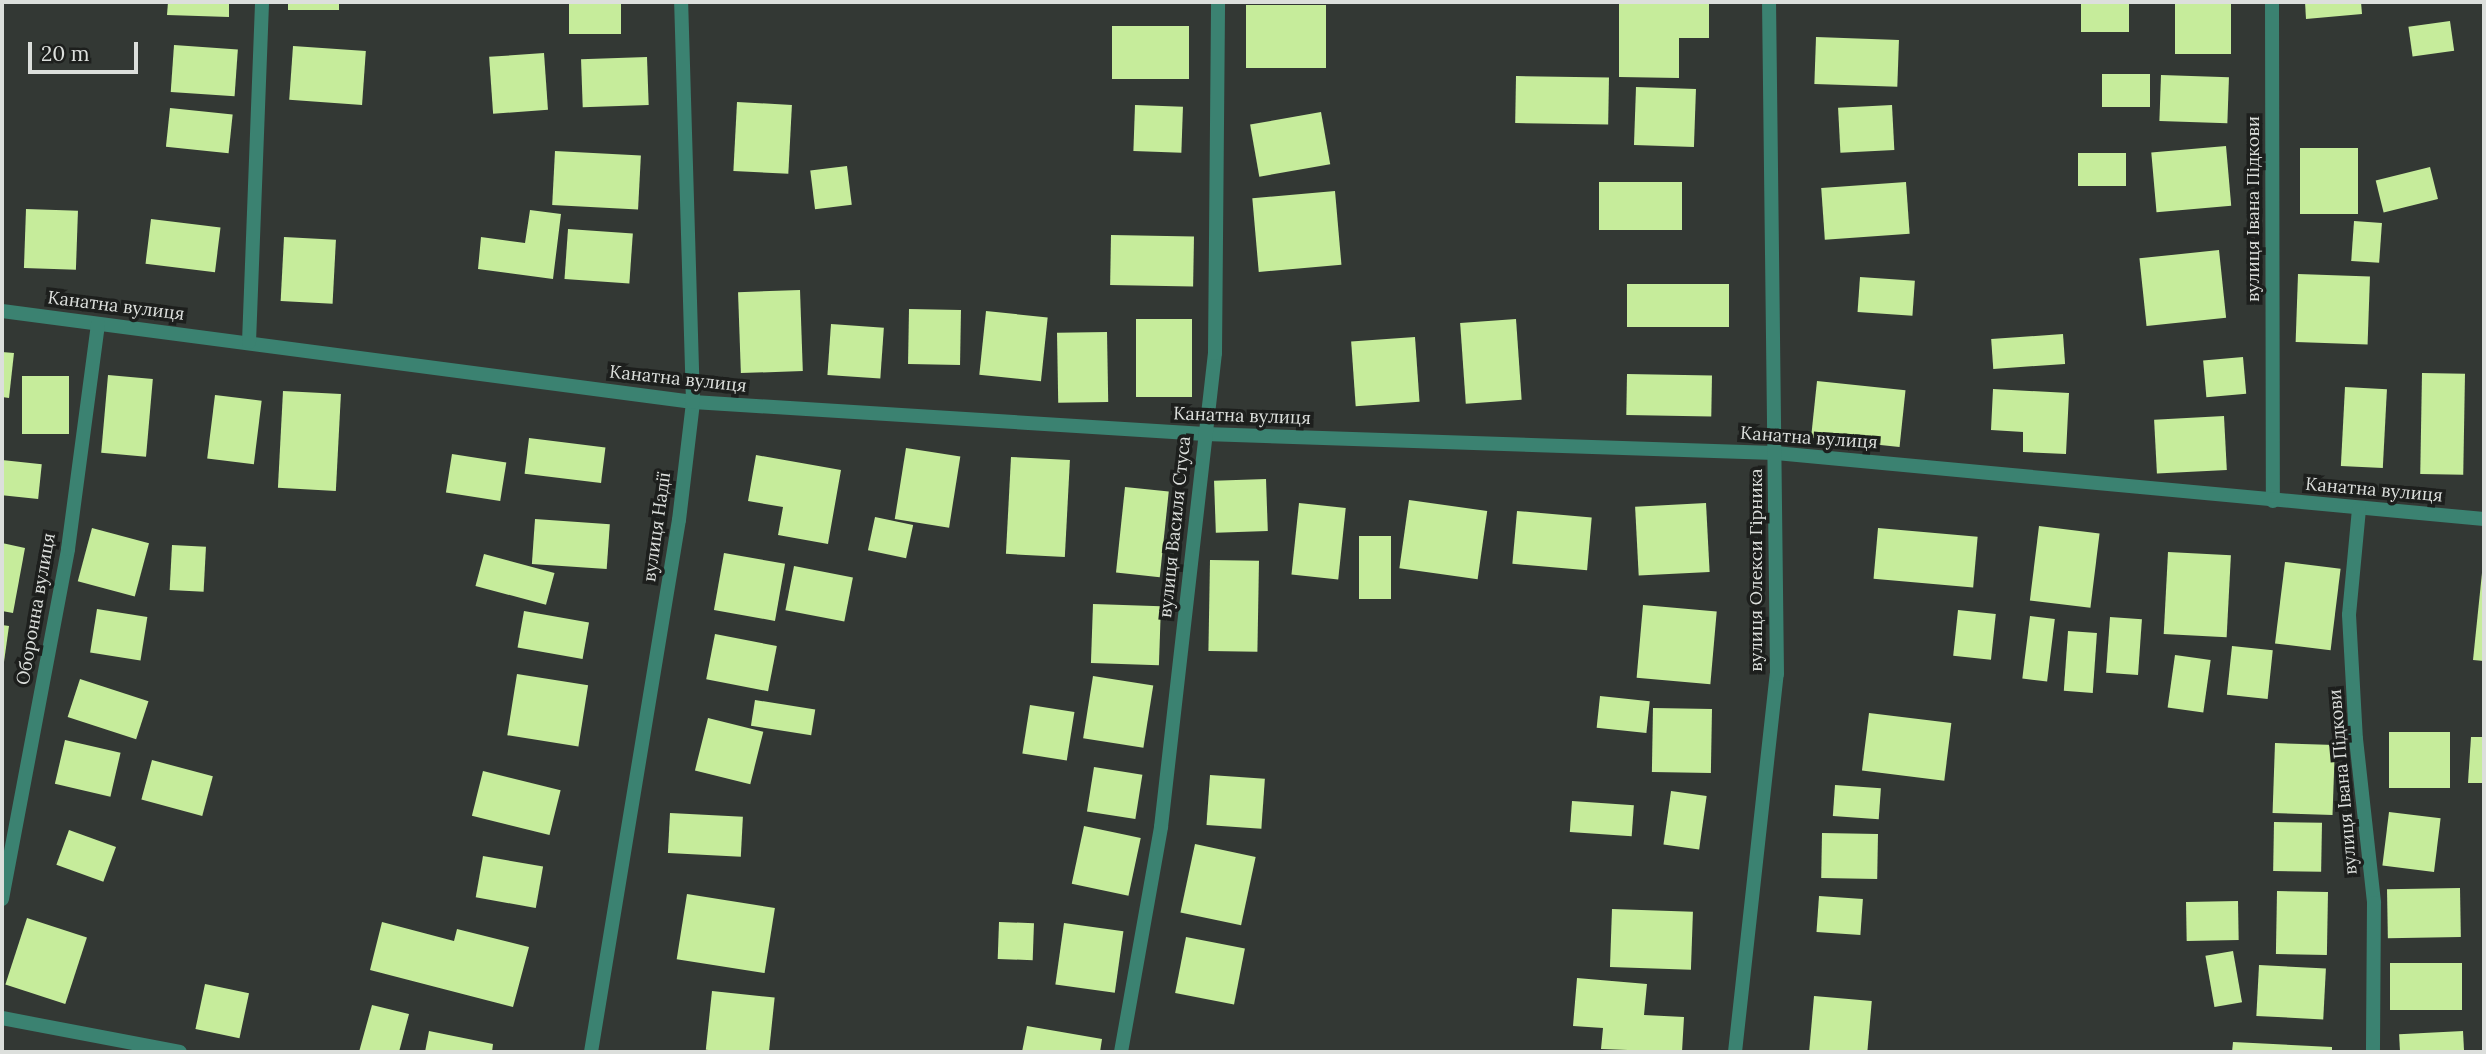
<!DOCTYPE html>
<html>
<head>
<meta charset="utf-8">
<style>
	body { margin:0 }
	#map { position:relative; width:2486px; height:1054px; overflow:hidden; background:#333834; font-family:Lora,serif }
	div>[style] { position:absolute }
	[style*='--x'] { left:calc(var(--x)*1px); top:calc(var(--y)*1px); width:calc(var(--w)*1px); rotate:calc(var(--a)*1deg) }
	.building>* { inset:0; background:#c6ec9b; transform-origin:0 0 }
	.street>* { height:14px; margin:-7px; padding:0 7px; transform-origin:7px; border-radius:7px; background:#3b8271 }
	span { translate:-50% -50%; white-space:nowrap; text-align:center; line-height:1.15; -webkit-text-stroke:7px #1d1f1d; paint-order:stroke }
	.street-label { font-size:18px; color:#dcdfdc }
	.frame { position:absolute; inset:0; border:4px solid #dcdfdc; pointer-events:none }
	.scale { position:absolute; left:28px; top:42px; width:110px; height:32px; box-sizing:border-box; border:4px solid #dcdfdc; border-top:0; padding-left:9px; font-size:21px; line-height:24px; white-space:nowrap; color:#dcdfdc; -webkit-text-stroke:5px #1d1f1d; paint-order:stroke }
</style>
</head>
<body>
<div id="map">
	<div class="building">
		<div style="clip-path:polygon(168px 2px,229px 2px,229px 17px,167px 15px)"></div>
		<div style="left:288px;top:2px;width:51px;height:8px"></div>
		<div style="left:569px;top:2px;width:52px;height:32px"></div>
		<div style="clip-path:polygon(1619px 2px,1709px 2px,1709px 38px,1679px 38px,1679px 78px,1619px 77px)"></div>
		<div style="left:2081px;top:2px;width:48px;height:30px"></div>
		<div style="left:2175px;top:2px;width:56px;height:52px"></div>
		<div style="clip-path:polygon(2305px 2px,2361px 2px,2362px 14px,2306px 19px)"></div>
		<div style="left:1246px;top:5px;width:80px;height:63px"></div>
		<div style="left:2450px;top:21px;width:30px;height:42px;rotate:82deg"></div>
		<div style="left:1189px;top:26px;width:53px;height:77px;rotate:90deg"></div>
		<div style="left:1816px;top:37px;width:83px;height:47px;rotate:2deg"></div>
		<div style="left:174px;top:45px;width:64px;height:47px;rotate:4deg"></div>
		<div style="left:293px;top:46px;width:73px;height:54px;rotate:4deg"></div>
		<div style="left:544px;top:53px;width:57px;height:55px;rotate:86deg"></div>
		<div style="left:647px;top:57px;width:48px;height:66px;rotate:88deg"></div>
		<div style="left:2102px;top:74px;width:48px;height:33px"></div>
		<div style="left:2161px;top:75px;width:68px;height:46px;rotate:2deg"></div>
		<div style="left:1516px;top:76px;width:93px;height:47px;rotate:1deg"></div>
		<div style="left:1636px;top:87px;width:60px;height:58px;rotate:2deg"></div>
		<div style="left:737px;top:102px;width:55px;height:69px;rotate:3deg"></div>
		<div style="left:1135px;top:105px;width:48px;height:46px;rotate:2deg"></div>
		<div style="left:1892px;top:105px;width:45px;height:54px;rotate:87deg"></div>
		<div style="left:170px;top:108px;width:63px;height:39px;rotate:6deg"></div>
		<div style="left:1321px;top:112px;width:53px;height:72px;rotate:80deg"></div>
		<div style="left:2226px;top:146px;width:60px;height:75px;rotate:85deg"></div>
		<div style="left:2300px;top:148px;width:58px;height:66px"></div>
		<div style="left:555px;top:151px;width:86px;height:54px;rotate:3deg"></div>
		<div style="left:2078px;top:153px;width:48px;height:33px"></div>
		<div style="left:847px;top:166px;width:39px;height:37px;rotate:83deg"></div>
		<div style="left:2430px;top:167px;width:33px;height:56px;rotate:76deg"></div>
		<div style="left:1599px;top:182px;width:83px;height:48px"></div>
		<div style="left:1906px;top:182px;width:52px;height:85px;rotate:86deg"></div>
		<div style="left:1335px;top:191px;width:74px;height:83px;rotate:85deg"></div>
		<div style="left:26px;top:209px;width:52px;height:59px;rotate:2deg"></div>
		<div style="clip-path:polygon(530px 210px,561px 214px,553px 279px,478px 269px,481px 237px,525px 243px)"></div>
		<div style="left:151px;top:219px;width:70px;height:45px;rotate:7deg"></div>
		<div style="left:2354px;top:221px;width:28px;height:40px;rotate:4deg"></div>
		<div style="left:568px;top:229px;width:65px;height:50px;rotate:4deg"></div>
		<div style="left:1111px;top:235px;width:83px;height:50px;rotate:1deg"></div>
		<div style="left:284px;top:237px;width:52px;height:64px;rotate:3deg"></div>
		<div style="left:2219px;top:250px;width:68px;height:80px;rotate:84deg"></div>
		<div style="left:2298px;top:274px;width:72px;height:68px;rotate:2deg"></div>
		<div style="left:1860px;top:277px;width:55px;height:35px;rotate:4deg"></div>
		<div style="left:1729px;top:284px;width:43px;height:102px;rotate:90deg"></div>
		<div style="left:800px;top:290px;width:81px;height:62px;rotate:88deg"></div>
		<div style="left:909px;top:309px;width:52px;height:55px;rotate:1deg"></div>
		<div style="left:986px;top:311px;width:62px;height:64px;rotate:6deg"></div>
		<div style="left:1136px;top:319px;width:56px;height:78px"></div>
		<div style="left:1516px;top:319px;width:81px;height:56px;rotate:86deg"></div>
		<div style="left:831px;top:324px;width:53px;height:51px;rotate:4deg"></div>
		<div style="left:1107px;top:332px;width:70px;height:50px;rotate:89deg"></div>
		<div style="left:2063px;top:334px;width:30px;height:72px;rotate:86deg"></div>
		<div style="left:1415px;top:337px;width:65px;height:64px;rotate:86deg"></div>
		<div style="clip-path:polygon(2px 352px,14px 353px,9px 398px,2px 397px)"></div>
		<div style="left:2243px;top:357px;width:37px;height:40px;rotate:85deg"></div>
		<div style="left:2422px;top:373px;width:43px;height:101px;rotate:1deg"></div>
		<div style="left:1627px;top:374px;width:85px;height:41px;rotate:1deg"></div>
		<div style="left:108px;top:375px;width:45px;height:78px;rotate:5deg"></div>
		<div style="left:22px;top:376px;width:47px;height:58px"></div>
		<div style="left:1817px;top:381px;width:89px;height:57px;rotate:6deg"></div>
		<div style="left:2345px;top:387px;width:42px;height:79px;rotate:3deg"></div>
		<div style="clip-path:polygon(1993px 389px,2069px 393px,2066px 454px,2023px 452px,2023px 432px,1991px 430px)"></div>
		<div style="left:283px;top:391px;width:58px;height:97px;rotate:3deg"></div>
		<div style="left:215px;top:395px;width:47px;height:64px;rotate:7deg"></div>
		<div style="left:2224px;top:416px;width:54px;height:70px;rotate:87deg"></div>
		<div style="left:529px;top:438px;width:77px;height:36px;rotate:7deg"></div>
		<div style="left:906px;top:448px;width:55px;height:72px;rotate:9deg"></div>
		<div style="left:452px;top:454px;width:55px;height:39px;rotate:9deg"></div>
		<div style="clip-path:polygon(756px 455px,841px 470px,828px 544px,778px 535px,783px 507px,748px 501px)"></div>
		<div style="left:1011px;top:457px;width:59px;height:97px;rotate:3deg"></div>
		<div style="left:2px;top:460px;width:40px;height:35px;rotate:6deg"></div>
		<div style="left:1266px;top:479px;width:52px;height:52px;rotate:88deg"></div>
		<div style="left:1125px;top:487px;width:44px;height:86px;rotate:6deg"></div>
		<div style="left:1409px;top:500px;width:79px;height:69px;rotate:8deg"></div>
		<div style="left:1299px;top:503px;width:47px;height:72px;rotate:6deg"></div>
		<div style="left:1706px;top:503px;width:69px;height:71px;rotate:87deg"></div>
		<div style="left:1517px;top:511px;width:75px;height:53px;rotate:5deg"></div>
		<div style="left:875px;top:517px;width:39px;height:34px;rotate:12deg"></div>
		<div style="left:535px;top:519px;width:75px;height:45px;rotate:4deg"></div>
		<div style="left:2039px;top:526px;width:61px;height:75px;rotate:7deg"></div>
		<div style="left:92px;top:528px;width:59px;height:55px;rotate:15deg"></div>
		<div style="left:1878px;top:528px;width:100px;height:51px;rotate:5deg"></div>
		<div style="left:1359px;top:536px;width:32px;height:63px"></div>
		<div style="clip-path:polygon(2px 543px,25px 548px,13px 613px,2px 611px)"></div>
		<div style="left:172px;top:545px;width:34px;height:45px;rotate:3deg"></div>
		<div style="left:2168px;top:552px;width:63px;height:82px;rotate:3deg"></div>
		<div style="left:724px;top:553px;width:62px;height:58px;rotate:10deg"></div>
		<div style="left:484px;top:554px;width:73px;height:33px;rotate:15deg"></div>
		<div style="left:1210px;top:560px;width:49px;height:91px;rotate:1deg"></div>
		<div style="left:2285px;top:562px;width:56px;height:82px;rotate:7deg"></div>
		<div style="left:794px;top:566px;width:60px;height:45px;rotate:11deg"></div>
		<div style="clip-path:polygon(2482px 573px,2484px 573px,2484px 661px,2473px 660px)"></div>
		<div style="left:1093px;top:604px;width:68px;height:59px;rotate:2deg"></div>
		<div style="left:1643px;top:605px;width:74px;height:73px;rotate:5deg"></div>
		<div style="left:97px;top:609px;width:51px;height:44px;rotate:9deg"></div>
		<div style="left:1958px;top:610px;width:38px;height:46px;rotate:6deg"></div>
		<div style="left:524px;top:611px;width:66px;height:37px;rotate:10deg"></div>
		<div style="left:2030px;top:616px;width:25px;height:63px;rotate:7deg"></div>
		<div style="left:2110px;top:617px;width:32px;height:56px;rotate:4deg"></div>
		<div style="clip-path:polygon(2px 625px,9px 626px,3px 669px,2px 669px)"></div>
		<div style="left:2068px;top:631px;width:29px;height:60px;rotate:4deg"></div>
		<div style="left:715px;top:634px;width:63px;height:46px;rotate:11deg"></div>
		<div style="left:2232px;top:646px;width:41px;height:49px;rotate:6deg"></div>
		<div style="left:2175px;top:655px;width:36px;height:53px;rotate:8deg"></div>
		<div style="left:517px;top:674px;width:72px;height:62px;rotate:9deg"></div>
		<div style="left:1093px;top:676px;width:61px;height:63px;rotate:9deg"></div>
		<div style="left:80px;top:679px;width:72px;height:40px;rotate:18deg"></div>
		<div style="left:1600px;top:696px;width:50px;height:32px;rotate:6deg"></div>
		<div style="left:755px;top:700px;width:61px;height:26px;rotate:9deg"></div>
		<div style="left:1030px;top:705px;width:45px;height:49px;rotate:9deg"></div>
		<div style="left:1653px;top:708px;width:59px;height:64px;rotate:1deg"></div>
		<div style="left:1869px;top:713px;width:83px;height:58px;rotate:7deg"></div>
		<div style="left:708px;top:718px;width:57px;height:54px;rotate:14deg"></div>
		<div style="left:2389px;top:732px;width:61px;height:56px"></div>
		<div style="clip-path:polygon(2471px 737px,2484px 737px,2484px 783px,2468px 783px)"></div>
		<div style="left:65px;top:740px;width:57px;height:45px;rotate:13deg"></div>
		<div style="left:2275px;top:743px;width:60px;height:70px;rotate:2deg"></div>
		<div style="left:152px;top:760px;width:63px;height:41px;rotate:15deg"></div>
		<div style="left:1094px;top:767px;width:49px;height:45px;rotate:9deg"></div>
		<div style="left:483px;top:771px;width:80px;height:46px;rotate:14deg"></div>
		<div style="left:1210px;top:775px;width:55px;height:50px;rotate:4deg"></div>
		<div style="left:1835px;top:785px;width:46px;height:31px;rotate:4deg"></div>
		<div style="left:1671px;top:791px;width:36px;height:54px;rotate:8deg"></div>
		<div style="left:1572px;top:801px;width:62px;height:31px;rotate:4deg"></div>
		<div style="left:2389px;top:812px;width:52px;height:54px;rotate:7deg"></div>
		<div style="left:670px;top:813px;width:73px;height:40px;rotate:3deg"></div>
		<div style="left:2274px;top:822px;width:48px;height:49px;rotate:1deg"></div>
		<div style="left:1084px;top:826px;width:58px;height:59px;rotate:12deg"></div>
		<div style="left:69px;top:830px;width:50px;height:37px;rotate:20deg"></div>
		<div style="left:1822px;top:833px;width:56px;height:45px;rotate:1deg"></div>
		<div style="left:1195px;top:844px;width:62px;height:70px;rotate:12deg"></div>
		<div style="left:483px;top:856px;width:61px;height:42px;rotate:10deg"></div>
		<div style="left:2460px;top:888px;width:49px;height:73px;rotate:89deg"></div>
		<div style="left:2277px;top:891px;width:51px;height:63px;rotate:1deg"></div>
		<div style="left:687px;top:894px;width:89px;height:66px;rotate:9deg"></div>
		<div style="left:1819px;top:896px;width:44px;height:36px;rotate:4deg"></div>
		<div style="left:2238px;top:901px;width:39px;height:52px;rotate:89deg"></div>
		<div style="left:1612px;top:909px;width:81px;height:58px;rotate:2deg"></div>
		<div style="left:27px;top:918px;width:63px;height:70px;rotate:18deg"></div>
		<div style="clip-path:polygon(382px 922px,454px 941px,457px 929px,529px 947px,513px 1007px,370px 970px)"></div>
		<div style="left:999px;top:922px;width:35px;height:37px;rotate:2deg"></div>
		<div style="left:1064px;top:923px;width:60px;height:62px;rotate:8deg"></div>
		<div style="left:1186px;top:937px;width:60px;height:57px;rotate:11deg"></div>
		<div style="left:2233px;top:951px;width:52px;height:28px;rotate:80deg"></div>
		<div style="left:2462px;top:963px;width:47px;height:72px;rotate:90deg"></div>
		<div style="left:2259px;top:965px;width:67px;height:51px;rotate:3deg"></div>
		<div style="clip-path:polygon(1577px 978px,1647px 984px,1644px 1015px,1684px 1017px,1682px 1052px,1601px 1049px,1603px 1028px,1573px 1026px)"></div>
		<div style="left:205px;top:984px;width:45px;height:46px;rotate:12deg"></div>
		<div style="left:712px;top:991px;width:63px;height:59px;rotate:6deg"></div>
		<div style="left:1814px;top:996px;width:58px;height:56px;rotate:5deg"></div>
		<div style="clip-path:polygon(372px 1005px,409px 1014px,399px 1052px,359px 1052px)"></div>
		<div style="clip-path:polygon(1027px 1026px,1102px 1039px,1100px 1052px,1022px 1052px)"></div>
		<div style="clip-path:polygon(429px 1031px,493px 1044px,492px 1052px,425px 1052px)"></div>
		<div style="left:2463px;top:1031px;width:21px;height:64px;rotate:87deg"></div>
		<div style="clip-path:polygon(2233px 1042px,2332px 1047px,2332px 1052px,2232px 1052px)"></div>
	</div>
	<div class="street">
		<div style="--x:2272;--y:2;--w:499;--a:89.9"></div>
		<div style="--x:2;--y:311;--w:697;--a:7.5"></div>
		<div style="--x:693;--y:402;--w:513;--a:3.58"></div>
		<div style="--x:1205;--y:434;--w:570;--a:1.91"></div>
		<div style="--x:1775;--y:453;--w:712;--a:5.32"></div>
		<div style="--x:249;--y:342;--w:340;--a:-87.8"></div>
		<div style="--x:2359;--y:509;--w:106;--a:95.4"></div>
		<div style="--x:2349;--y:615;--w:124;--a:86.8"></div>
		<div style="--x:2356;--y:739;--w:165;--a:83.7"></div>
		<div style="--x:2374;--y:903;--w:149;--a:90.4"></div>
		<div style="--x:2;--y:899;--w:356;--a:-79.3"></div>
		<div style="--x:68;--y:549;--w:227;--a:-82.4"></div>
		<div style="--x:2;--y:1018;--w:181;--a:10.8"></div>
		<div style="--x:591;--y:1052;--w:539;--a:-80.61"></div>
		<div style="--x:679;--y:520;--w:119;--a:-83.2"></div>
		<div style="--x:693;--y:402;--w:400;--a:-91.7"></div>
		<div style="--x:1121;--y:1052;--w:229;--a:-79.9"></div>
		<div style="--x:1161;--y:827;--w:477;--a:-83.5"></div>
		<div style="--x:1215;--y:353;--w:351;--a:-89.5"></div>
		<div style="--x:1735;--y:1052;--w:380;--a:-83.7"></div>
		<div style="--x:1777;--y:674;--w:672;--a:-90.68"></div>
	</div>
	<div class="street-label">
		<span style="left:2253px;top:209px;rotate:-90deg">вулиця Івана Підкови</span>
		<span style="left:116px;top:306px;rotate:7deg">Канатна вулиця</span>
		<span style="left:678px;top:379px;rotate:6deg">Канатна вулиця</span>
		<span style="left:1242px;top:416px;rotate:2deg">Канатна вулиця</span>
		<span style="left:1809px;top:438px;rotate:4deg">Канатна вулиця</span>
		<span style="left:2374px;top:490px;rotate:5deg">Канатна вулиця</span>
		<span style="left:657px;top:527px;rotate:-82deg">вулиця Надії</span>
		<span style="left:1175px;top:527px;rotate:-84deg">вулиця Василя Стуса</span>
		<span style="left:1756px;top:570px;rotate:-90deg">вулиця Олекси Гірника</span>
		<span style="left:36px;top:609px;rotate:-80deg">Оборонна вулиця</span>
		<span style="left:2343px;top:782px;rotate:-95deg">вулиця Івана Підкови</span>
	</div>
	<div class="frame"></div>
	<div class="scale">20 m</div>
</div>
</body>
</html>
